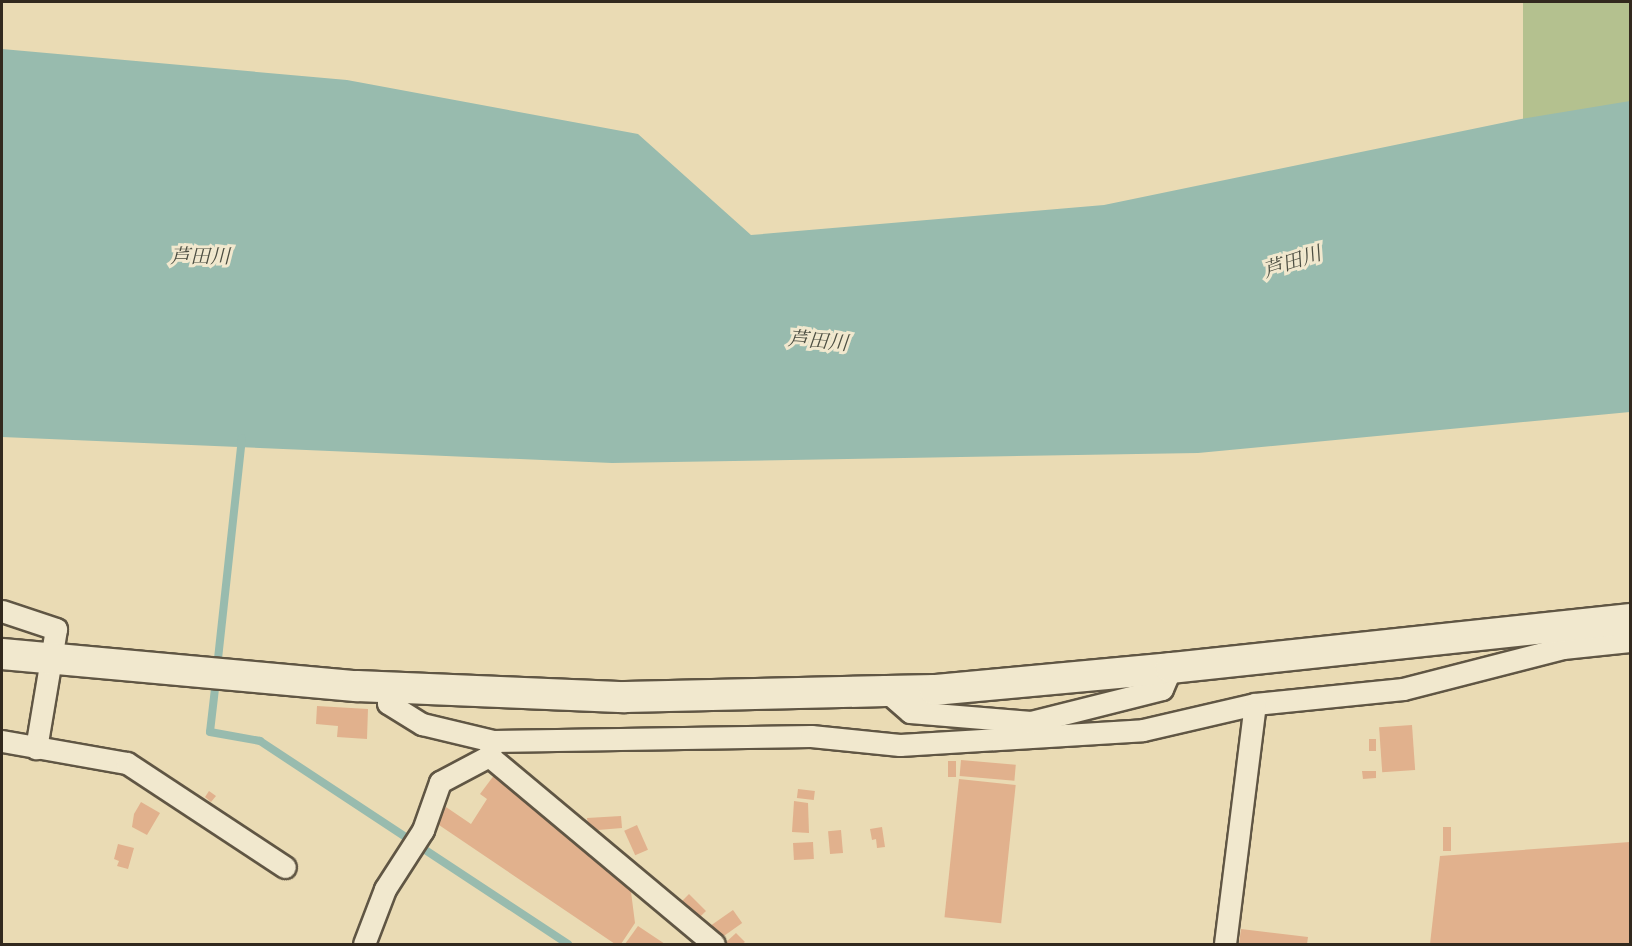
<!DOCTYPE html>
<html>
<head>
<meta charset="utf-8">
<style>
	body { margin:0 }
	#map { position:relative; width:1632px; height:946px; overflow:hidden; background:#eadbb4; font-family:"IM FELL Double Pica","Noto Serif JP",serif }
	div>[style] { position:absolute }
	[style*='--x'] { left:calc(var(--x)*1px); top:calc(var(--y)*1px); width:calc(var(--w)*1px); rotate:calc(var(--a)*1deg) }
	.green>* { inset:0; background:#b4c18f; transform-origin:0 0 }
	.water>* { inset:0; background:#98bbae }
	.stream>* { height:8px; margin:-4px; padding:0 4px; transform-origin:4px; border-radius:4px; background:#98bbae }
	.building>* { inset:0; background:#e1b18d; transform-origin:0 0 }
	.roads { filter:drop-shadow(2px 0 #605644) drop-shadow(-2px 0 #605644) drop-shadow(0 2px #605644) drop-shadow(0 -2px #605644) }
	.street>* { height:21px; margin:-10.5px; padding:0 10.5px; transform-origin:10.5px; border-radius:10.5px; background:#f1e8ce }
	.secondary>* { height:30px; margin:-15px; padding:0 15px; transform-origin:15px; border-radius:15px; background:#f1e8ce }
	span { translate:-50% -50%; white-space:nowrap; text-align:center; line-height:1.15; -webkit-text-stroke:6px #f1e8ce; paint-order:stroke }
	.water-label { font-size:20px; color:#4c4e42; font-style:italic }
	.frame { position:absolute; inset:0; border:3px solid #32291e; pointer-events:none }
</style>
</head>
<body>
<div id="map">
	<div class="green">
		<div style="left:1523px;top:2px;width:107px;height:117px"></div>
	</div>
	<div class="water">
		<div style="clip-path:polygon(2px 49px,347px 80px,638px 134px,751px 235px,1104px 205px,1521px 119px,1630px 101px,1630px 412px,1198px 453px,612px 463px,2px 437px)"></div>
	</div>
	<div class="stream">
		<div style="--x:217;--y:668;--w:231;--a:-83.8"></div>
		<div style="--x:216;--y:680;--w:52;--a:96.6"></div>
		<div style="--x:210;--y:732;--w:51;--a:10.2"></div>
		<div style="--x:260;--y:741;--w:369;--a:33.4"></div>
	</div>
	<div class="building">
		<div style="clip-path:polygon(317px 706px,368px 709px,367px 739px,337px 737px,338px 726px,316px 724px)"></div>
		<div style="left:1412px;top:725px;width:45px;height:33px;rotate:86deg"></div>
		<div style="left:1369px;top:739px;width:7px;height:12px"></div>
		<div style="left:961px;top:760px;width:55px;height:16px;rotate:5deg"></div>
		<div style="left:948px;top:761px;width:8px;height:16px"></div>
		<div style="clip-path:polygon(1362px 771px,1376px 771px,1376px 778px,1363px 779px)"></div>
		<div style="clip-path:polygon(495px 774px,630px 884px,635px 923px,621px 944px,615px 944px,436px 823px,446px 807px,471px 824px,487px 799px,480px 794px)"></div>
		<div style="left:959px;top:779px;width:57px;height:139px;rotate:6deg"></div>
		<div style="left:798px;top:789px;width:17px;height:9px;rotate:7deg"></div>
		<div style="clip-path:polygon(209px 791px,216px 796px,211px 802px,205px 797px)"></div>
		<div style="clip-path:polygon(794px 801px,808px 803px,809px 833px,792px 832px)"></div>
		<div style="clip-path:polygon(141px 802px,160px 813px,147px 835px,132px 827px,134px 814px)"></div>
		<div style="clip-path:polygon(621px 816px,622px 828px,598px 830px,588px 825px,587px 818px)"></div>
		<div style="left:637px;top:825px;width:27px;height:14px;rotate:66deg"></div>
		<div style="clip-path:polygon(882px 827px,885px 847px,877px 848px,876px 839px,872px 840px,870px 829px)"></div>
		<div style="left:1443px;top:827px;width:8px;height:24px"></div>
		<div style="left:841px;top:830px;width:23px;height:13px;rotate:85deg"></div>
		<div style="left:813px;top:842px;width:17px;height:20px;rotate:87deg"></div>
		<div style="clip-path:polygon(1630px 842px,1630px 944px,1430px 944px,1440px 856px)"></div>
		<div style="clip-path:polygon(118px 844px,134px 848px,128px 869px,117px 866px,119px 861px,114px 859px)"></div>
		<div style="left:689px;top:894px;width:24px;height:14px;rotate:45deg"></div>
		<div style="left:733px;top:910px;width:16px;height:28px;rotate:55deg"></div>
		<div style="clip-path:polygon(638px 926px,665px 944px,625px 944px)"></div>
		<div style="clip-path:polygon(1241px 929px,1308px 937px,1307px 944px,1239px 944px)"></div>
		<div style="clip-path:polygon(736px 933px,745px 942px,742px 944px,724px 944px)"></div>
	</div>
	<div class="roads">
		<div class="street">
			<div style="--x:2;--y:611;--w:57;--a:18.4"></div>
			<div style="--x:56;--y:629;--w:121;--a:99.5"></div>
			<div style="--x:388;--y:688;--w:15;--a:90"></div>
			<div style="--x:388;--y:703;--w:40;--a:32"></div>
			<div style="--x:422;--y:724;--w:73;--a:13.5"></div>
			<div style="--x:493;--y:741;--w:318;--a:-0.9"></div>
			<div style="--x:811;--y:736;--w:89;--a:5.8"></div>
			<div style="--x:900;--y:745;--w:243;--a:-3.5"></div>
			<div style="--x:1143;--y:730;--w:115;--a:-13.1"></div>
			<div style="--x:1255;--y:704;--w:149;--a:-5.8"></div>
			<div style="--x:1403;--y:689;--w:165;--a:-14.4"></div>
			<div style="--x:1563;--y:648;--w:67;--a:-6"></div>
			<div style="--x:886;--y:691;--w:32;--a:41"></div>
			<div style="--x:910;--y:712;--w:121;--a:4.7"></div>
			<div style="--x:1031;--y:722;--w:135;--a:-14.1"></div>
			<div style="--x:1162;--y:689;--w:23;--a:-67"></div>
			<div style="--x:2;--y:741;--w:127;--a:10"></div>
			<div style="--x:127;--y:763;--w:189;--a:33.4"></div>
			<div style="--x:489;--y:756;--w:293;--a:39.9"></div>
			<div style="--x:364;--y:944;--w:59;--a:-69.1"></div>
			<div style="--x:385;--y:889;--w:70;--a:-57.2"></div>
			<div style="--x:423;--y:830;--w:51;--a:-70.5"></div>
			<div style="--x:440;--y:782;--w:55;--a:-28"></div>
			<div style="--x:489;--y:756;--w:12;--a:-76"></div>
			<div style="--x:1225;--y:944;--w:242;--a:-82.9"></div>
		</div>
		<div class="secondary">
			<div style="--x:2;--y:654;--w:356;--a:5.2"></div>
			<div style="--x:357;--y:686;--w:268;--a:2.4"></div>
			<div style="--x:625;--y:697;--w:261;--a:-1.3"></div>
			<div style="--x:886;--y:691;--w:49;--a:-1.2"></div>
			<div style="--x:935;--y:690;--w:237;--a:-5.3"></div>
			<div style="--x:1171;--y:668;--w:462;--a:-6.1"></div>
		</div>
	</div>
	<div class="water-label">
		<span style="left:200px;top:256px">芦田川</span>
		<span style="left:1292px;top:262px;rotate:-18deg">芦田川</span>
		<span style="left:818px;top:341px;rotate:5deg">芦田川</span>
	</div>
	<div class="frame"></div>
</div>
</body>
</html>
